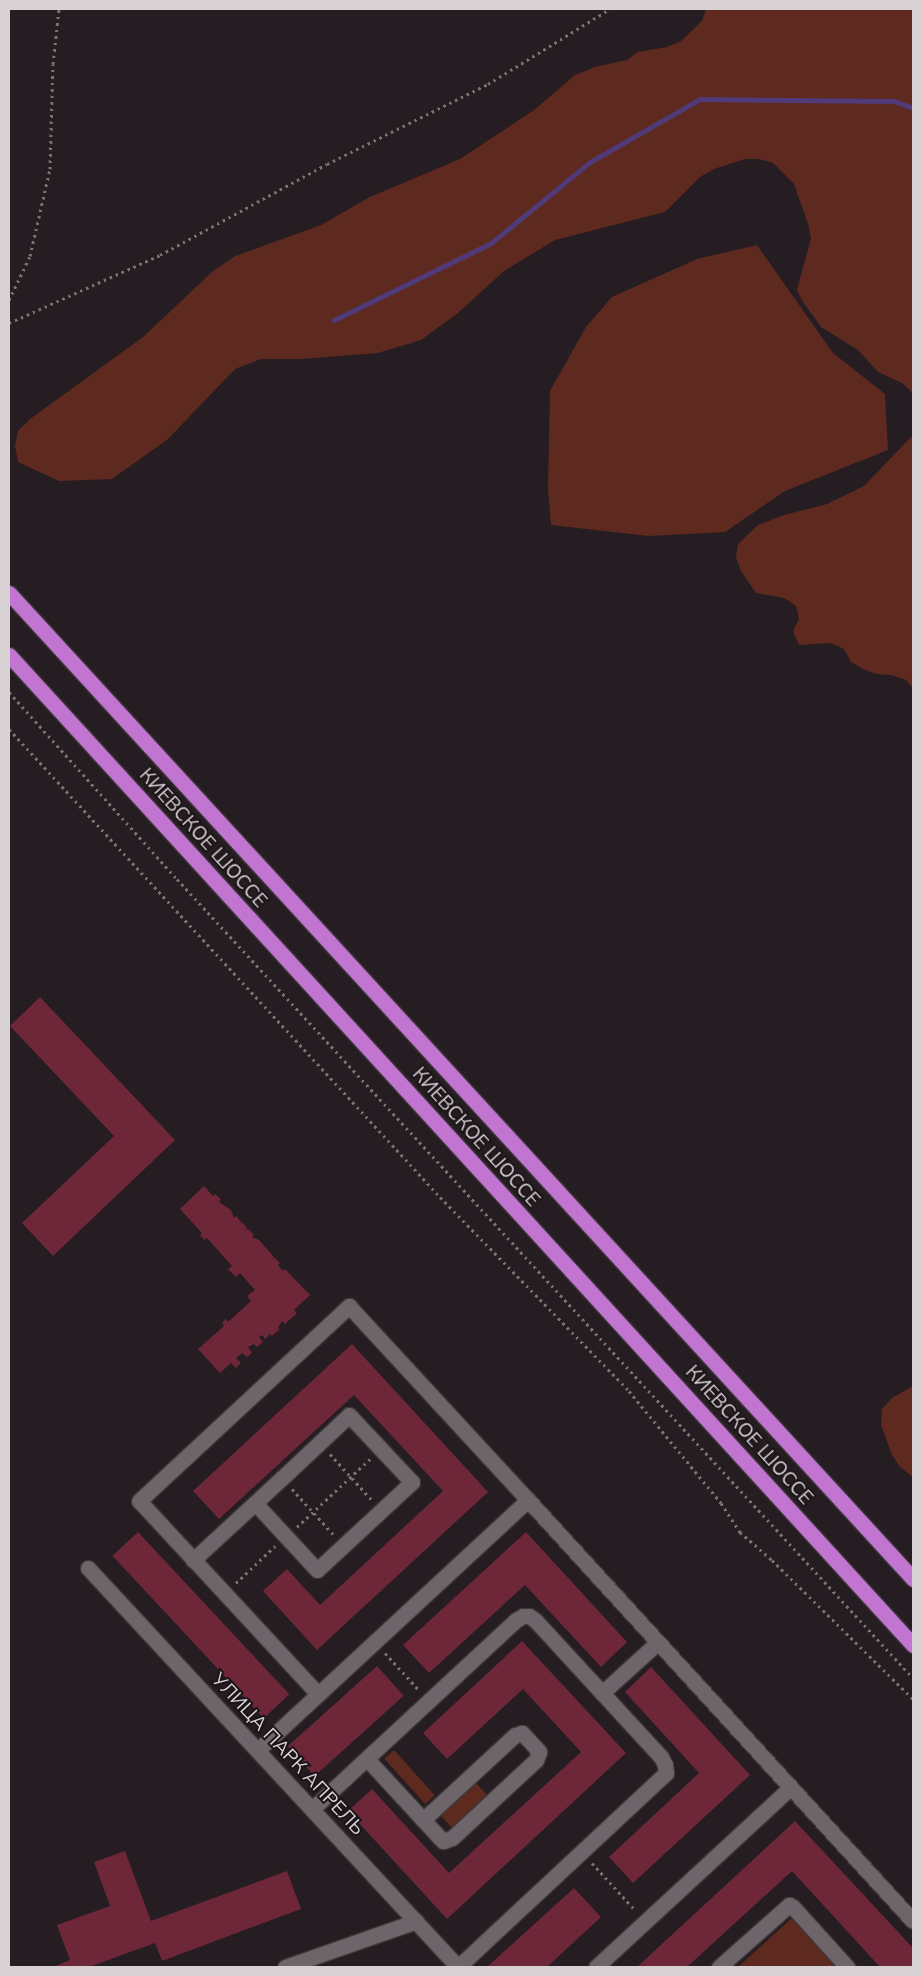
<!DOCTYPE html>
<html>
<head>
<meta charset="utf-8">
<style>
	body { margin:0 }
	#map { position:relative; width:922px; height:1976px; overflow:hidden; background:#251d21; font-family:Mulish,sans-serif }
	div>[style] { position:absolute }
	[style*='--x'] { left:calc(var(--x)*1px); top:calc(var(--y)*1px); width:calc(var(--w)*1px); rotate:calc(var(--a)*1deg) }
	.green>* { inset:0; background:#5e291f; transform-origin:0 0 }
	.stream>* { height:5px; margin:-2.5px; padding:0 2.5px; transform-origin:2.5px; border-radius:2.5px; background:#503b78 }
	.building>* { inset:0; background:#6d2738; transform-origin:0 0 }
	.path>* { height:3px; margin-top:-1.5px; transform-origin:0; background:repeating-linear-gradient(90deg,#7a7376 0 2.5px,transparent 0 6.5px) }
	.roads { filter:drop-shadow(1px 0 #3e383b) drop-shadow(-1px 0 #3e383b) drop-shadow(0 1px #3e383b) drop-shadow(0 -1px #3e383b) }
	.minor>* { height:15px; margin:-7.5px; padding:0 7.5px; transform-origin:7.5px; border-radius:7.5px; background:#6e656a }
	.highway>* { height:15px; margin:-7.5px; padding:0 7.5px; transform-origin:7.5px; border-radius:7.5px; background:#c174d0 }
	span { translate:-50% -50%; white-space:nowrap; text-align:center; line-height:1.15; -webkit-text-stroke:4px #1b1418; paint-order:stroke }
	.street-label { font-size:19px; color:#d8d2d5 }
	.frame { position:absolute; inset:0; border:10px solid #d8d2d5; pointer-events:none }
</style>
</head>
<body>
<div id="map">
	<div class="green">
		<div style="clip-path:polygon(706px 9px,913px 9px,913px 398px,912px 392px,902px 383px,878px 372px,858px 350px,821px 327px,803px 302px,797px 290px,811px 238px,808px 224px,794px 184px,773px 163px,759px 159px,745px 159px,714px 169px,700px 177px,665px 212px,555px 240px,504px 271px,458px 313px,421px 340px,378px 353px,302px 359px,261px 359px,235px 369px,168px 439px,112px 479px,59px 481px,18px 462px,15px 446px,18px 431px,30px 419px,143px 337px,212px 272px,235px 256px,321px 225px,370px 197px,460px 159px,534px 110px,575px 75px,595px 67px,627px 60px,638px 52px,667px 47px,681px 41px,702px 21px)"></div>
		<div style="clip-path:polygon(757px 245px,833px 353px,885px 394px,888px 450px,785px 491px,725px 532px,649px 536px,551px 525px,548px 489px,550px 391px,586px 327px,612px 297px,697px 259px)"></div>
		<div style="clip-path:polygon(913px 435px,913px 689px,906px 680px,891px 675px,876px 674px,863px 669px,851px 662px,844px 649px,831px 643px,799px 645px,793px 631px,799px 619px,796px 606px,784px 598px,756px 593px,741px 571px,736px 558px,738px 544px,758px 525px,784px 515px,827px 504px,864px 486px)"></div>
		<div style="clip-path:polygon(913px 1386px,913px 1477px,900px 1467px,892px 1455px,881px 1425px,882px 1409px,892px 1398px)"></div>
		<div style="left:394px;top:1750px;width:61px;height:13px;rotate:48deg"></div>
		<div style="left:473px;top:1780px;width:22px;height:48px;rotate:47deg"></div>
		<div style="clip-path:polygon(793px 1917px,840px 1967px,738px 1967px)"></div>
	</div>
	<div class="stream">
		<div style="--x:334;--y:320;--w:175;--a:-26.1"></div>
		<div style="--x:491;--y:243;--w:128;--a:-39.3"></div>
		<div style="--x:590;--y:162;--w:127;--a:-29.8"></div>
		<div style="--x:700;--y:99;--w:194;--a:0.6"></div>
		<div style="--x:894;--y:101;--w:20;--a:20"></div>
	</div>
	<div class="building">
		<div style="clip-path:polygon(40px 997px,175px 1140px,53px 1256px,22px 1223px,114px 1136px,10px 1026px)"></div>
		<div style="clip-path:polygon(204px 1186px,213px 1196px,215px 1194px,221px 1199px,219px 1202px,231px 1210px,234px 1218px,236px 1216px,241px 1222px,240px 1225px,242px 1222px,247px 1228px,245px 1230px,248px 1229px,254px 1235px,252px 1237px,259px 1240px,274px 1257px,272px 1259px,275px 1258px,280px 1263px,278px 1265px,283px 1271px,285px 1269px,310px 1295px,294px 1310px,297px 1313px,285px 1324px,282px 1321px,278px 1328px,280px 1329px,272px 1336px,270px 1334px,265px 1339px,262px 1335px,259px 1337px,263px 1342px,257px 1347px,254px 1344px,248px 1347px,252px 1353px,247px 1357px,242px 1353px,236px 1358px,241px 1363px,236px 1368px,231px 1363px,220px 1373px,198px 1349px,224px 1326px,222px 1323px,226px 1319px,228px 1322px,251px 1301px,247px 1296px,255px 1290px,240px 1273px,236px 1277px,228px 1269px,232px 1266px,207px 1238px,204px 1240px,200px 1235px,202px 1233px,180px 1209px)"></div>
		<div style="clip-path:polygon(352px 1344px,488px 1492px,317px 1650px,263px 1591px,287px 1569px,320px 1605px,443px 1491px,354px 1395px,219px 1519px,193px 1491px)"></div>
		<div style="left:138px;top:1532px;width:222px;height:35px;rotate:47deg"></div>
		<div style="clip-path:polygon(526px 1532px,627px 1642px,601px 1667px,525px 1585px,429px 1673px,403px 1645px)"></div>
		<div style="clip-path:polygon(522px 1641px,626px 1753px,447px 1919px,348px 1811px,372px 1789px,449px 1873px,581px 1752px,523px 1689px,447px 1759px,423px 1733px)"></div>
		<div style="left:377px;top:1666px;width:40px;height:120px;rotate:48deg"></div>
		<div style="clip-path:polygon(651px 1667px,750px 1775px,633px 1883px,609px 1857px,699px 1773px,625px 1692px)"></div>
		<div style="clip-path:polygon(795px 1821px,913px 1948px,913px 1967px,880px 1967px,792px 1871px,687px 1967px,637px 1967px)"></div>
		<div style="clip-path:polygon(125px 1851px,151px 1921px,287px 1871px,301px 1909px,162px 1961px,155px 1943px,89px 1967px,53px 1967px,70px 1960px,57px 1925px,110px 1906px,94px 1862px)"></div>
		<div style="clip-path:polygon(574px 1888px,601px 1917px,547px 1967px,487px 1967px)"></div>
	</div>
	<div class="path">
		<div style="--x:9;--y:300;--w:49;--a:-64.5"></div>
		<div style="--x:30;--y:256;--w:89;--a:-77.1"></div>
		<div style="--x:50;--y:169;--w:105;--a:-88.4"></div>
		<div style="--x:53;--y:64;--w:55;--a:-83.8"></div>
		<div style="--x:9;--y:323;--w:166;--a:-24.2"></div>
		<div style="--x:160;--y:255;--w:190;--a:-28.6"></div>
		<div style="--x:327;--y:164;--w:180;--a:-26.4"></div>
		<div style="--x:488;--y:84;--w:143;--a:-31.6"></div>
		<div style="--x:9;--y:692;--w:251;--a:48.1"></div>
		<div style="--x:177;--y:879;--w:1086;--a:47.35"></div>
		<div style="--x:9;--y:729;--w:636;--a:47.36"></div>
		<div style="--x:440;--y:1197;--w:271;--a:45.7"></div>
		<div style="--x:629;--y:1391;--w:145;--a:50.6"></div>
		<div style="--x:721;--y:1503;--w:35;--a:57"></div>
		<div style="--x:740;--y:1532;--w:43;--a:41.2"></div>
		<div style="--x:772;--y:1560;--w:198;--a:44.6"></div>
		<div style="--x:330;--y:1454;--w:61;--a:47.7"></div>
		<div style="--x:292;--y:1489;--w:61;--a:47.7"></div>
		<div style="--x:297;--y:1527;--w:101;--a:-43"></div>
		<div style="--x:236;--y:1583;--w:54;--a:-43.5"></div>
		<div style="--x:385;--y:1653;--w:49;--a:47.5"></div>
		<div style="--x:592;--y:1863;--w:64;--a:47.5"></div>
	</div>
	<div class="roads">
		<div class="minor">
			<div style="--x:193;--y:1560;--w:84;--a:-42.6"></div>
			<div style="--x:255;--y:1503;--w:37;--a:-43"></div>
			<div style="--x:282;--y:1478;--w:92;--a:-43.2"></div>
			<div style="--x:349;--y:1415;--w:92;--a:46.8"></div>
			<div style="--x:412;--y:1482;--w:129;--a:137.2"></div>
			<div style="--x:317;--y:1570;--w:91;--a:-132.8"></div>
			<div style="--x:88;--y:1568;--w:544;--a:47.16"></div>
			<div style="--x:602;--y:1693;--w:74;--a:-42.3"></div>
			<div style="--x:318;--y:1694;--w:263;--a:-132.8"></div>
			<div style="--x:139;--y:1501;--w:287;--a:-42.9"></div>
			<div style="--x:349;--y:1306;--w:264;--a:47.3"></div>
			<div style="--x:258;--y:1750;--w:368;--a:-42.8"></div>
			<div style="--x:528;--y:1500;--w:570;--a:47.56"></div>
			<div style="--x:367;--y:1759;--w:106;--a:47.3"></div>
			<div style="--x:439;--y:1837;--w:6;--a:45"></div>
			<div style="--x:443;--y:1841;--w:9;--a:-18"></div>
			<div style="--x:452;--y:1838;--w:115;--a:-42.9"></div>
			<div style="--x:536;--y:1760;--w:9;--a:-69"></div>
			<div style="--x:539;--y:1752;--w:5;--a:-127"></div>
			<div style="--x:536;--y:1748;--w:21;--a:-133"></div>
			<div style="--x:522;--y:1733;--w:7;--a:164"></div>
			<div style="--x:515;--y:1735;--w:125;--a:137.3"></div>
			<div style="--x:312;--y:1809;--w:278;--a:-42.8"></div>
			<div style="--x:516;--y:1620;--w:8;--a:-30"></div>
			<div style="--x:523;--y:1616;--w:6;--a:0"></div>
			<div style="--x:529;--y:1616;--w:7;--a:34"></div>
			<div style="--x:535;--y:1620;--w:186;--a:47.4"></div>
			<div style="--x:661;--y:1757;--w:9;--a:63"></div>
			<div style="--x:665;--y:1765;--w:8;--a:83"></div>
			<div style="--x:666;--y:1773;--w:284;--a:137"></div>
			<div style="--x:285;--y:1967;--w:139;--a:-19.3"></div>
			<div style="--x:596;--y:1967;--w:264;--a:-42.7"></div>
			<div style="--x:719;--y:1967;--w:94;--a:-41.5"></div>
			<div style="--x:789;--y:1905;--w:4;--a:27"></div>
			<div style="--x:793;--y:1907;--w:81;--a:48"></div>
		</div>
		<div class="highway">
			<div style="--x:9;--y:593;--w:1338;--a:47.48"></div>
			<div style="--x:9;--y:655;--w:1341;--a:47.6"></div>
		</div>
	</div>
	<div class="street-label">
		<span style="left:203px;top:838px;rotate:48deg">КИЕВСКОЕ ШОССЕ</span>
		<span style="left:476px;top:1137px;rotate:48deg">КИЕВСКОЕ ШОССЕ</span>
		<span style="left:749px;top:1435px;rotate:48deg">КИЕВСКОЕ ШОССЕ</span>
		<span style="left:288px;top:1754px;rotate:47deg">УЛИЦА ПАРК АПРЕЛЬ</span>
	</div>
	<div class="frame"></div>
</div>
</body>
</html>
